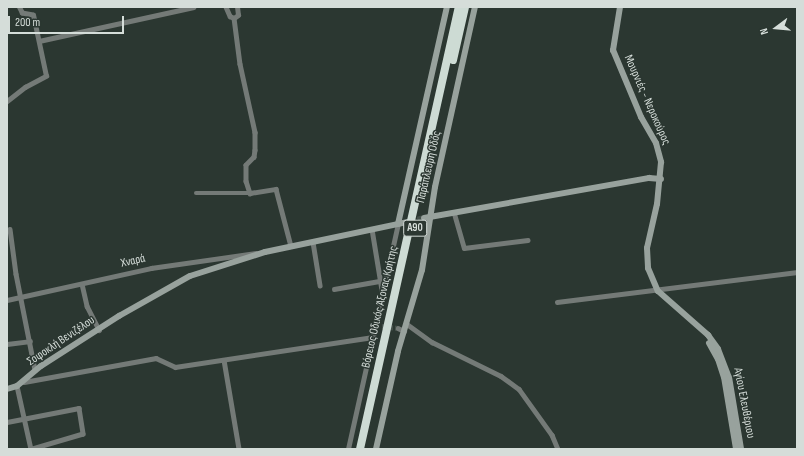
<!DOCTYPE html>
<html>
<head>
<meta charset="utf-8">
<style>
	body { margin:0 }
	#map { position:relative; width:804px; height:456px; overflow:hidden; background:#2b3731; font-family:"Sofia Sans Condensed",sans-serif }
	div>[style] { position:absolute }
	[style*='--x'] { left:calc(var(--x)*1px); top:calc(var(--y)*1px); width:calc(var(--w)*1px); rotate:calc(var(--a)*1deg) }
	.street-tunnel>* { height:4.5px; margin-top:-2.25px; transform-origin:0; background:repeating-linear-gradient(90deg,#44504a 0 4.5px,transparent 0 6.5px) }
	.secondary-tunnel>* { height:6px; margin-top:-3px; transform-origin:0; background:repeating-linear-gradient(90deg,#44504a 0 6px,transparent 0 9px) }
	.street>* { height:4.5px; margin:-2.25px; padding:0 2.25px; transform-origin:2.25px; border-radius:2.25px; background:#747a77 }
	.secondary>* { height:6px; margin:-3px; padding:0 3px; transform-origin:3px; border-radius:3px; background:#98a29d }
	.highway>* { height:8px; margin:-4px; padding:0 4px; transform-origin:4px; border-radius:4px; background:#cddbd4 }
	span { translate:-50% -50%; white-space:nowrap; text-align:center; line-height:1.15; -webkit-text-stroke:3px #2b3731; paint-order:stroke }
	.shield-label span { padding:1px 3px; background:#2b3731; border:1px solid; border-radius:3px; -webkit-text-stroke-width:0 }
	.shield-label { font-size:11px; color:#d5ddd9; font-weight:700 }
	.street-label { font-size:12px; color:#d5ddd9 }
	.frame { position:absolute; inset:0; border:8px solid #d5ddd9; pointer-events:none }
	.north { position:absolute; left:756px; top:8px; width:40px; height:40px; -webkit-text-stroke:3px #2b3731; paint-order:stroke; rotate:254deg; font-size:11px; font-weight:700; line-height:16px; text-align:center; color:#d5ddd9 }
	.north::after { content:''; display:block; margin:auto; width:14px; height:18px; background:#d5ddd9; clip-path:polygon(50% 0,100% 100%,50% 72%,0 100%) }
	.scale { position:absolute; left:8px; top:16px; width:116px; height:18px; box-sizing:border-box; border:2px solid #d5ddd9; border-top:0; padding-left:5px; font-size:12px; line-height:14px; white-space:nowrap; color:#d5ddd9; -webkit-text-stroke:3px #2b3731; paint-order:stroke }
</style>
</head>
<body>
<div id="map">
	<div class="street-tunnel">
		<div style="--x:382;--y:326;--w:16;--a:7"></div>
	</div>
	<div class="secondary-tunnel">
		<div style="--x:409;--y:222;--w:16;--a:-15"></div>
	</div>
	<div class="street">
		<div style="--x:226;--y:7;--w:10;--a:66"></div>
		<div style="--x:230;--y:16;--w:4;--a:27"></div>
		<div style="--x:234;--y:18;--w:5;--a:-37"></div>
		<div style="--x:238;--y:15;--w:8;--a:-97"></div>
		<div style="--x:234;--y:18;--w:46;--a:82.6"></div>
		<div style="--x:240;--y:64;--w:70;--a:77.6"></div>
		<div style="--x:255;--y:132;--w:18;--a:90"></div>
		<div style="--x:255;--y:150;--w:7;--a:98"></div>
		<div style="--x:254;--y:157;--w:11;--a:135"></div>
		<div style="--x:246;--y:165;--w:16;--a:90"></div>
		<div style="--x:246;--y:181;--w:13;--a:72"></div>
		<div style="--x:250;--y:193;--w:26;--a:-9"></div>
		<div style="--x:276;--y:189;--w:59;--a:75.3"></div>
		<div style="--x:39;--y:41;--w:158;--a:-12.4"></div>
		<div style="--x:7;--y:101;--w:23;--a:-38"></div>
		<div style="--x:25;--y:87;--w:24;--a:-28"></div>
		<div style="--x:46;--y:76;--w:62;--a:-102"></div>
		<div style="--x:33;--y:15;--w:11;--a:-170"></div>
		<div style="--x:22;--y:13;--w:7;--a:-117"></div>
		<div style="--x:196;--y:193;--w:54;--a:0"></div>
		<div style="--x:454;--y:212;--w:37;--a:74"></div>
		<div style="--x:464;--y:248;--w:64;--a:-7.2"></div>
		<div style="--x:10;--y:229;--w:45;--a:82.4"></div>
		<div style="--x:16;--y:274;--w:98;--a:78.8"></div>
		<div style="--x:372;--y:229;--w:62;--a:80.7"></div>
		<div style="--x:313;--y:242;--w:44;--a:80.8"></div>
		<div style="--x:82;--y:284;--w:23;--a:77"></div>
		<div style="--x:87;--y:306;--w:27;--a:63"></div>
		<div style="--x:334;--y:289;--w:47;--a:-9.9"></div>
		<div style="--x:7;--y:300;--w:148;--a:-12.5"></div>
		<div style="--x:151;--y:268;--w:106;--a:-8.1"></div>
		<div style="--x:557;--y:302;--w:242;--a:-7.1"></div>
		<div style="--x:407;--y:324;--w:31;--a:36"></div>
		<div style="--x:432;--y:342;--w:77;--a:26.2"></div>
		<div style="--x:501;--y:376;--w:22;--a:36"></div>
		<div style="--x:519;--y:389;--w:57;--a:54.3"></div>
		<div style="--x:552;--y:435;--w:15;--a:67"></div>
		<div style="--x:398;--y:328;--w:7;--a:27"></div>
		<div style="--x:7;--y:344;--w:23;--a:-7"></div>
		<div style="--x:224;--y:360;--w:90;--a:80.4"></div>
		<div style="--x:24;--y:382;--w:134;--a:-10.3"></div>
		<div style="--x:156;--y:358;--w:21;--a:25"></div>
		<div style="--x:175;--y:367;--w:200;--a:-8.6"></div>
		<div style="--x:17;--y:386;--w:65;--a:77.5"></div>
		<div style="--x:7;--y:422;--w:73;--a:-11"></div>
		<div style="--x:79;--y:408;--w:26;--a:81"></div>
		<div style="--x:83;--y:434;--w:53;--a:163.6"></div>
		<div style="--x:348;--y:449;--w:230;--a:-77.5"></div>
	</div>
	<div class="secondary">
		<div style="--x:620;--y:7;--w:44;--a:99.2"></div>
		<div style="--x:613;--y:50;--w:73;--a:67.3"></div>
		<div style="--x:641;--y:117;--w:30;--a:60"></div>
		<div style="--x:656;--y:143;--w:20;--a:75"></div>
		<div style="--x:661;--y:162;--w:42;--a:95.4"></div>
		<div style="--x:657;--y:204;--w:45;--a:102.8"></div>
		<div style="--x:647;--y:248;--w:20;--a:87"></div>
		<div style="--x:648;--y:268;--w:25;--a:67"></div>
		<div style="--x:658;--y:291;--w:67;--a:41.3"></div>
		<div style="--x:708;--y:335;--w:17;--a:54"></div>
		<div style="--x:718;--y:349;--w:30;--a:69"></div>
		<div style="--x:729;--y:377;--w:73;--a:80.5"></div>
		<div style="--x:424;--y:218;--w:229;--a:-10.1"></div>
		<div style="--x:649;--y:178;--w:12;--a:5"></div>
		<div style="--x:398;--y:224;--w:222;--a:-77.3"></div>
		<div style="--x:709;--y:343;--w:18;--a:61"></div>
		<div style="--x:718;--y:359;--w:19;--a:72"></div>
		<div style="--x:724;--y:377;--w:73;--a:80.5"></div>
		<div style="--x:7;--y:389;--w:10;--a:-17"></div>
		<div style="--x:17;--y:386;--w:31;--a:-40"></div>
		<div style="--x:41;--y:366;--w:93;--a:-32.7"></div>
		<div style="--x:119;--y:316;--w:81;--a:-29.4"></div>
		<div style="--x:190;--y:276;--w:79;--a:-17.7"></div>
		<div style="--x:265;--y:252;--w:145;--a:-11.9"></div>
		<div style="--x:376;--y:449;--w:100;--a:-77.3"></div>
		<div style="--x:398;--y:351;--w:84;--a:-73.5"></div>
		<div style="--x:422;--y:270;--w:84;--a:-81.1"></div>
		<div style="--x:435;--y:187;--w:184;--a:-77.5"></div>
	</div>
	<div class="highway">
		<div style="--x:453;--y:60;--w:54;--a:-77.2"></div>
		<div style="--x:360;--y:449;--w:453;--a:-77.4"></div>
	</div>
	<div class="shield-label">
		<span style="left:415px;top:228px">Α90</span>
	</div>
	<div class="street-label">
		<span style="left:647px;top:100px;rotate:66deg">Μουρνιές - Νεροκούρος</span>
		<span style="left:429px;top:167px;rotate:-77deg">Παράπλευρη Οδός</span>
		<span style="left:133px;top:261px;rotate:-13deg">Χναρά</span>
		<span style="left:380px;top:307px;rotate:-77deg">Βόρειος Οδικός Άξονας Κρήτης</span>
		<span style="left:61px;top:341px;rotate:-34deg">Σοφοκλή Βενιζέλου</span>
		<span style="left:744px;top:403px;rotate:79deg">Αγίου Ελευθέριου</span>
	</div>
	<div class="frame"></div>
	<div class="north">N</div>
	<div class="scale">200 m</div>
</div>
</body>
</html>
